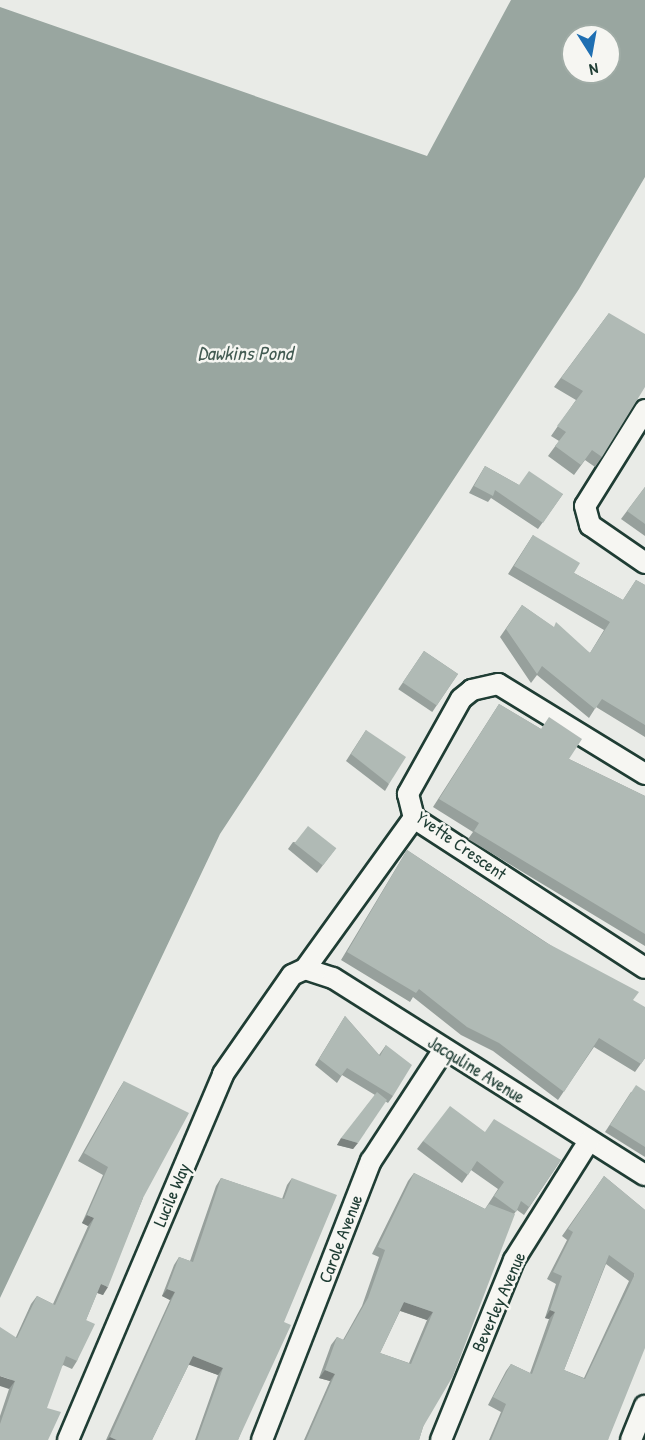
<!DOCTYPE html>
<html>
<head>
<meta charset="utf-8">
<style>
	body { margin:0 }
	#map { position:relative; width:645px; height:1440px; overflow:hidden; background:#e9ebe7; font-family:"Patrick Hand",sans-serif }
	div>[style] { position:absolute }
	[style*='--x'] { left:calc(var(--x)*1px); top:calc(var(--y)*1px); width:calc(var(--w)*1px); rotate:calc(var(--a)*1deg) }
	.water>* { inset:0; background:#99a6a0 }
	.roads { filter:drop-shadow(2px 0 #1f3d34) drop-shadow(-2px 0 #1f3d34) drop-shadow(0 2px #1f3d34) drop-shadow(0 -2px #1f3d34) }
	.minor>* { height:20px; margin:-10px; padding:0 10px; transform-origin:10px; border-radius:10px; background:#f6f6f2 }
	.wall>* { inset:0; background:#97a09c; transform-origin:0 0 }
	.shaded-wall>* { inset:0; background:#7b827f }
	.building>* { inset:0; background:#b0bab5; transform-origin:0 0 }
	span { translate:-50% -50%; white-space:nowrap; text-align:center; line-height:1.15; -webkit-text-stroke:5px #f6f6f2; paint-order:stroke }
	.street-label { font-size:18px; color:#1f3d34 }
	.water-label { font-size:20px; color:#445c54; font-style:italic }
	.north { position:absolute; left:561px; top:24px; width:60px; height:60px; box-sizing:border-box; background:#f6f6f2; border:2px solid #a0aca6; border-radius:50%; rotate:169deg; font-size:16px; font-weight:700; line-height:24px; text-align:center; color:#1f3d34 }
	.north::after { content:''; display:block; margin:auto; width:21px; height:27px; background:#1f6fb2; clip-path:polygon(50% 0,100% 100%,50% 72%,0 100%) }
</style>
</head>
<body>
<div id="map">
	<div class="water">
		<div style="clip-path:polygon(evenodd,511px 0,645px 0,645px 177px,579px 289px,220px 834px,0 1298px,0 7px,427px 156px,511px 0,573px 36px,609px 36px,609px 72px,573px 72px,573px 36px)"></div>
	</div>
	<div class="roads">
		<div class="minor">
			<div style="--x:645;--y:410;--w:113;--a:122"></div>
			<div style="--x:585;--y:506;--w:20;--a:75"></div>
			<div style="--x:590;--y:525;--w:67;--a:34.6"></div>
			<div style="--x:645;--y:774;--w:172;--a:-148.5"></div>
			<div style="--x:498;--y:684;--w:27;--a:167"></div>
			<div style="--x:472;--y:690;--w:14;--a:141"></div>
			<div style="--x:461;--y:699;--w:109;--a:119.2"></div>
			<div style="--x:408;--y:794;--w:25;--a:76"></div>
			<div style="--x:414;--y:818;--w:275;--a:33"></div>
			<div style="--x:305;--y:969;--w:186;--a:-54.2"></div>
			<div style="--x:68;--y:1440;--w:397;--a:-67"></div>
			<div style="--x:223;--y:1074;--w:121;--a:-55.1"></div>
			<div style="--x:292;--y:975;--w:14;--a:-25"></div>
			<div style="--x:305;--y:969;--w:29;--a:18"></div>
			<div style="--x:333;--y:978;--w:369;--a:32.3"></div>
			<div style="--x:262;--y:1440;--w:300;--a:-68.7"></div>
			<div style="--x:371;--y:1161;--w:131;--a:-56.8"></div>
			<div style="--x:441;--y:1440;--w:194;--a:-67.9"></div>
			<div style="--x:514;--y:1260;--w:141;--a:-57.8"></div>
			<div style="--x:631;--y:1440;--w:37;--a:-68"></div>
		</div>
	</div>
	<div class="wall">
		<div style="clip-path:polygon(609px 313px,602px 457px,595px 467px,585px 460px,574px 475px,548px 456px,559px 441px,551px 436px,576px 400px,554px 387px)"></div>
		<div style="clip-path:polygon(485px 466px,519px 485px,563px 494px,538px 529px,491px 498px,488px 502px,469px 493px)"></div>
		<div style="clip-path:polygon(645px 487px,645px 536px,621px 519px)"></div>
		<div style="clip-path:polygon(533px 535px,574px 573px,623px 600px,636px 580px,645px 585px,645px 737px,596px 707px,589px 718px,537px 675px,531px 683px,500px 637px,522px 605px,590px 653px,604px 630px,508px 574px)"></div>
		<div style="left:424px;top:651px;width:41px;height:46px;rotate:34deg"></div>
		<div style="clip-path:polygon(499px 704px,541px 729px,569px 759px,645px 796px,645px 946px,468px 839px,473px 832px,433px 807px)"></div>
		<div style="clip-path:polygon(366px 730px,389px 784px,385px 791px,346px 761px)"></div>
		<div style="clip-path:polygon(293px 842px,336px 848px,317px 873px,288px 849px)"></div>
		<div style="clip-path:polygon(407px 850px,633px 1000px,645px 1058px,635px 1072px,594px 1047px,558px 1100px,493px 1051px,461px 1035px,413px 997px,410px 1002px,341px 960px)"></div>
		<div style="clip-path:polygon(345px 1016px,379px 1055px,386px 1045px,393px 1096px,388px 1103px,385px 1101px,353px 1149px,337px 1145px,375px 1095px,342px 1075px,337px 1083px,315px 1065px)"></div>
		<div style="clip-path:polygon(124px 1081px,143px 1198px,103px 1295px,97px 1293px,86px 1320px,77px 1361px,72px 1369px,63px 1365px,0 1440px,0 1416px,9px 1389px,16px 1337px,31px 1304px,37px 1296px,53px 1304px,88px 1226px,82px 1223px,103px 1175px,78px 1161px,119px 1089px)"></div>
		<div style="clip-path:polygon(645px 1091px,645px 1157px,605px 1132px,631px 1092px)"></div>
		<div style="clip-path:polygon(evenodd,485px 1132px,561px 1160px,524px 1215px,517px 1210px,514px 1214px,423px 1427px,419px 1440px,304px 1440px,330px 1381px,319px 1378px,331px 1345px,337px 1337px,343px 1340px,362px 1306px,379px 1257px,372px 1254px,408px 1181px,414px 1173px,485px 1209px,498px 1189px,471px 1170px,462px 1183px,417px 1149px,423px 1141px,485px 1132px,400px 1311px,427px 1320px,409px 1363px,380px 1353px,400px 1311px)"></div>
		<div style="clip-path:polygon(evenodd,604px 1176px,645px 1210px,608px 1440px,489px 1440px,501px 1412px,488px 1405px,506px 1371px,511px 1364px,530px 1373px,549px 1319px,545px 1318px,556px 1284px,547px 1279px,567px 1240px,562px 1236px,604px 1176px,606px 1264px,629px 1281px,584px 1378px,564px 1370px,606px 1264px)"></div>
		<div style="clip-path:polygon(221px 1178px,282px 1199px,287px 1185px,292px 1178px,284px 1322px,238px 1440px,195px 1440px,218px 1375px,189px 1364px,152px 1440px,106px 1440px,170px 1300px,162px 1296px,174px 1265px,179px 1257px,190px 1261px,216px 1186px)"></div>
	</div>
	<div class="shaded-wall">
		<div style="clip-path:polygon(341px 1138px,358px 1143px,353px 1149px,337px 1145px)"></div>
		<div style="clip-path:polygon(87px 1215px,94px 1218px,88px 1226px,82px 1223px)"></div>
		<div style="clip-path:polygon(101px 1284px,108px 1287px,103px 1295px,95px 1292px)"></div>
		<div style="clip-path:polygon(167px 1289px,175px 1292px,170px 1300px,162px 1296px)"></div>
		<div style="clip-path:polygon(404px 1302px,433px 1312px,427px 1320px,398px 1310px)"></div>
		<div style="clip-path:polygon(550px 1310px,555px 1312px,549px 1319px,545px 1318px)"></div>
		<div style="clip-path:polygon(193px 1356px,223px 1368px,218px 1375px,187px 1364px)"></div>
		<div style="clip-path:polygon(325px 1370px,335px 1374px,330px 1381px,319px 1378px)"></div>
		<div style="clip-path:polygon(0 1376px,15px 1381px,9px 1389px,0 1386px)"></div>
		<div style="clip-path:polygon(110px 1437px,116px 1440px,107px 1440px)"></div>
	</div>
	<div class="building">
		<div style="clip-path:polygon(609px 313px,645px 334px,645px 387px,602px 457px,592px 450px,581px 465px,555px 446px,566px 432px,557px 426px,583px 391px,561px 378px)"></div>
		<div style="clip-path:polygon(485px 466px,519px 485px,529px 471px,563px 494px,543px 523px,495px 490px,493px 496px,474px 486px)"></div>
		<div style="clip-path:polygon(645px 487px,645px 524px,627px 511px)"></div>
		<div style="clip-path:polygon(533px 535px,580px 563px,574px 573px,623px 600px,636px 580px,645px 585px,645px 725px,602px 699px,595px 709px,542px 666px,537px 674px,506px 629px,522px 605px,554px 627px,556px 622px,590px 653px,610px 622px,514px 566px)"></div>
		<div style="left:424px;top:651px;width:41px;height:38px;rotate:34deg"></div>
		<div style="clip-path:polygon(499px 704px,541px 729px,549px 717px,582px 739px,569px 759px,645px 796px,645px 934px,474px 831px,479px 823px,439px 799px)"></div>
		<div style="clip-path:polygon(366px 730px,406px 757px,389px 784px,351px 754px)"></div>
		<div style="left:308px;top:826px;width:36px;height:22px;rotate:38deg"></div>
		<div style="clip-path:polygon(407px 850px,545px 942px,639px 992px,633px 1000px,645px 1007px,645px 1058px,641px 1064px,599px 1038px,564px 1092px,499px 1043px,467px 1027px,419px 989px,416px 993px,347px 952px)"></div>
		<div style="clip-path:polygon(345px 1016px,380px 1056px,386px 1045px,412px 1065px,393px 1096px,347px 1068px,341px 1076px,319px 1059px)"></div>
		<div style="clip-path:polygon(124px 1081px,189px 1113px,143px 1198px,108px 1287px,101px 1284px,86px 1320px,95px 1324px,77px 1361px,66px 1356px,47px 1408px,61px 1412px,48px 1440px,0 1440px,0 1424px,15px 1381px,0 1376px,0 1327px,17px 1338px,37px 1296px,55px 1305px,94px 1218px,87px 1215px,108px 1167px,84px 1153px)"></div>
		<div style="clip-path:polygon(636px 1085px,645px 1091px,645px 1147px,610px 1125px)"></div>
		<div style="clip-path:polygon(377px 1092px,387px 1100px,358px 1143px,341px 1138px)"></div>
		<div style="clip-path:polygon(450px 1106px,485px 1132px,494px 1119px,561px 1160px,529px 1207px,521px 1201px,516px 1212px,494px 1196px,504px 1182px,477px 1161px,468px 1175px,423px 1141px)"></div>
		<div style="clip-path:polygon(evenodd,414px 1173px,485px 1209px,489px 1204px,515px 1214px,453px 1376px,423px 1427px,419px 1440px,306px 1440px,335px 1374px,325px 1370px,337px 1337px,344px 1340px,368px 1298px,385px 1250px,378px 1247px,414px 1173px,404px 1302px,433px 1312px,411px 1364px,380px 1353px,404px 1302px)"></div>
		<div style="clip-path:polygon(evenodd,604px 1176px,645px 1210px,645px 1348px,608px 1440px,491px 1440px,506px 1404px,493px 1397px,511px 1364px,532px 1374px,555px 1312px,550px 1310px,562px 1276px,553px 1272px,573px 1232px,568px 1229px,604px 1176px,609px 1255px,635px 1274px,585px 1379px,564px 1370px,609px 1255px)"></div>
		<div style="clip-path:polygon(221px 1178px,284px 1199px,292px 1178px,337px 1195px,284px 1322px,291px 1325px,238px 1440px,197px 1440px,223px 1368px,193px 1356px,152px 1440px,117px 1440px,110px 1437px,175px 1292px,167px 1289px,179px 1257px,193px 1262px)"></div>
	</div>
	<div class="street-label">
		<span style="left:461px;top:846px;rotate:35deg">Yvette Crescent</span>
		<span style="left:476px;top:1070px;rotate:32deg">Jacquline Avenue</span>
		<span style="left:172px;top:1195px;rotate:-67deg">Lucile Way</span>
		<span style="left:341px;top:1239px;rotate:-69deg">Carole Avenue</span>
		<span style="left:499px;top:1302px;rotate:-66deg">Beverley Avenue</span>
	</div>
	<div class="water-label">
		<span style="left:245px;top:352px">Dawkins Pond</span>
	</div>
	<div class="north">N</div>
</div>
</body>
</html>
